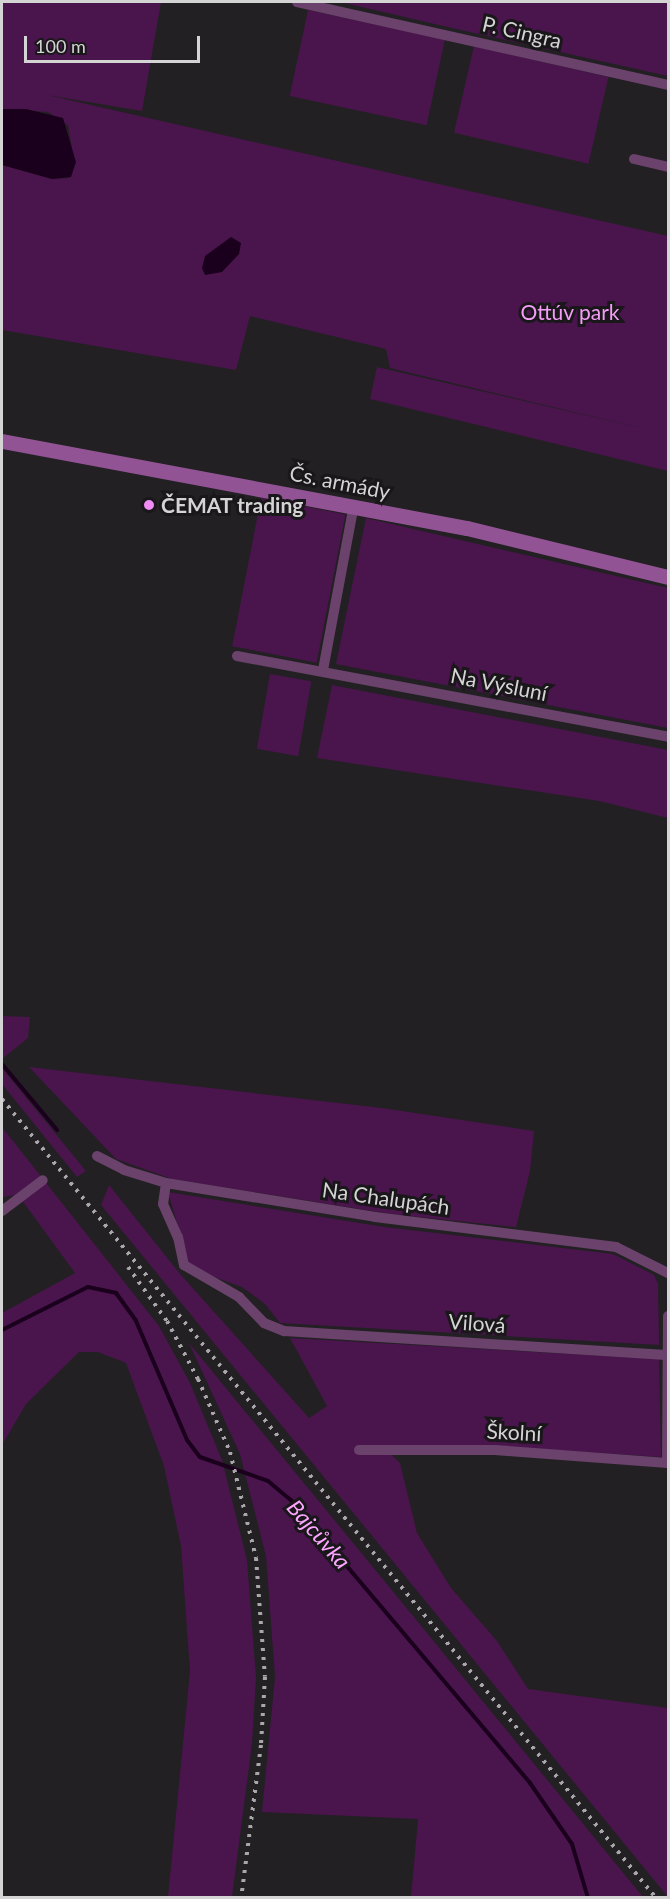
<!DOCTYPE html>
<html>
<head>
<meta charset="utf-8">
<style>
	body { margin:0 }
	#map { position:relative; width:670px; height:1899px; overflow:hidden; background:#222022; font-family:Lato,sans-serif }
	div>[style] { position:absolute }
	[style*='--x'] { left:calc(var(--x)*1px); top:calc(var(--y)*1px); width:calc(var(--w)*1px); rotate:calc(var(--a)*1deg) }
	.green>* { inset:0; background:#49154c; transform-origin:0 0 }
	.water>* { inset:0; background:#1b001d }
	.stream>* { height:4px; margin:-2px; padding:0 2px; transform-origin:2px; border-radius:2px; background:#1b001d }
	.street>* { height:10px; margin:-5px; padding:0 5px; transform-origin:5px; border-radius:5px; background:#6a426b }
	.secondary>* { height:15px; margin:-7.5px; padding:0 7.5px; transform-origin:7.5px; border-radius:7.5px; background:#925395 }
	.rail>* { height:4px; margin-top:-2px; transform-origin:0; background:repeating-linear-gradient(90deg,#a9a7a9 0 3px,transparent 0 9px) }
	.dots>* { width:16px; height:16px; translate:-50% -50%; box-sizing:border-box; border:3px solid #191719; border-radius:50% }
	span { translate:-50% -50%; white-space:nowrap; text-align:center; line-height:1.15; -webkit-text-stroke:6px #191719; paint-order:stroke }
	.street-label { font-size:21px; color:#d5d4d5 }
	.park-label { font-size:21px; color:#f39df7 }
	.poi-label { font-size:21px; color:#d5d4d5; font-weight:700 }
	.left { translate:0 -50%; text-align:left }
	.water-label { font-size:22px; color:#fba5fe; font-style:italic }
	.frame { position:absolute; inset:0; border:3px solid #d5d4d5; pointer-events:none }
	.scale { position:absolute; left:24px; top:36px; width:176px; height:27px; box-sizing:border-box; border:3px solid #d5d4d5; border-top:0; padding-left:8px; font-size:18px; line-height:21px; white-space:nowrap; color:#d5d4d5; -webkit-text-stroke:4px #191719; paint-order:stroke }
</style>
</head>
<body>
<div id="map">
	<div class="green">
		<div style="clip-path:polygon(2px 2px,161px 2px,142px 111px,47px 95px,668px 236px,668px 471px,370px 399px,377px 367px,645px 429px,390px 368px,386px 349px,250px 316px,236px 370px,2px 330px,2px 165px,52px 179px,69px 178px,72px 149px,68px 125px,48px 112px,2px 109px)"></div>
		<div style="clip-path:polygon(340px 2px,668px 2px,668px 76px,452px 28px)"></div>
		<div style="left:308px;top:10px;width:140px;height:88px;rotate:12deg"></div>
		<div style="left:474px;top:46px;width:138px;height:89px;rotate:13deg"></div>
		<div style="left:261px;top:498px;width:86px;height:151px;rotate:11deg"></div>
		<div style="clip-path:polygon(366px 518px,668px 588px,668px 728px,336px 664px)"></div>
		<div style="left:270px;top:674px;width:42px;height:76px;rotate:10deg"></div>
		<div style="clip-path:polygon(332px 685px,668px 750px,668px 818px,599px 801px,317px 758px)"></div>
		<div style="clip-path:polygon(2px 1016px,30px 1017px,28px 1038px,2px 1059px)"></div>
		<div style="clip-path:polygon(29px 1067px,382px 1108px,534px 1131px,530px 1171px,516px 1227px,391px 1214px,172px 1179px,116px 1159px)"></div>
		<div style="clip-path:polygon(2px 1068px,86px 1171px,77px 1177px,2px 1084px)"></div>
		<div style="clip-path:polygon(2px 1127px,159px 1326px,190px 1383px,222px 1460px,247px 1560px,256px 1677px,252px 1744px,232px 1897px,168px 1897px,190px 1671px,181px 1546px,164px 1466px,126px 1363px,98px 1352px,79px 1352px,26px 1404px,2px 1445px,2px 1313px,75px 1273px,18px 1195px,2px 1197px)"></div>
		<div style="clip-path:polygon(109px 1185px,181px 1275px,309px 1418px,327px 1406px,290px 1338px,659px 1359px,661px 1457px,478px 1445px,382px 1446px,400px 1463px,417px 1533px,451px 1588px,497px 1641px,528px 1689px,668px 1708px,668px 1897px,101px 1205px)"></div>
		<div style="clip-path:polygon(168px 1192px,384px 1227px,613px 1254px,654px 1275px,658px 1284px,659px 1345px,280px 1323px,265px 1304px,242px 1287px,195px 1270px,189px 1264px)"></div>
		<div style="clip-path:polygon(189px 1343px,418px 1622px,643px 1897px,411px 1897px,418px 1819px,262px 1812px,275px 1677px,266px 1556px,240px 1454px)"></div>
	</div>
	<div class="water">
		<div style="clip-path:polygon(2px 109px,26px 109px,63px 118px,76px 162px,71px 177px,52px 179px,2px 165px)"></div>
		<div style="clip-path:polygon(231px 237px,241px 243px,239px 254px,222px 272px,205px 275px,202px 268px,205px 256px)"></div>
	</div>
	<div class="stream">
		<div style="--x:2;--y:1064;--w:86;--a:50.2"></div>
		<div style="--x:2;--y:1330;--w:96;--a:-26.6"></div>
		<div style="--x:88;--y:1287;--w:29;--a:12"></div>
		<div style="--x:116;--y:1293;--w:34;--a:54"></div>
		<div style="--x:136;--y:1321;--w:129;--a:66.8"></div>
		<div style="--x:187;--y:1440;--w:21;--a:53"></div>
		<div style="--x:200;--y:1457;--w:72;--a:19.4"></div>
		<div style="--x:268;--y:1481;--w:30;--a:40"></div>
		<div style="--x:291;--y:1500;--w:370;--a:49.8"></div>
		<div style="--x:530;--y:1783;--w:74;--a:55.5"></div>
		<div style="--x:572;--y:1844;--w:56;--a:73.5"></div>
	</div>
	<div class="street">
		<div style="--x:297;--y:2;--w:380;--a:12.6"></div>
		<div style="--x:634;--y:159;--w:35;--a:13"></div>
		<div style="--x:237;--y:656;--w:439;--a:10.6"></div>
		<div style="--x:323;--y:670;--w:168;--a:-79.4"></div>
		<div style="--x:97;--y:1156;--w:30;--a:27"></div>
		<div style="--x:124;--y:1170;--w:44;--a:17.2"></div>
		<div style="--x:166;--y:1183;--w:212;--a:9.2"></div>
		<div style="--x:375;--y:1217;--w:243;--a:7.1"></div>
		<div style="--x:616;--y:1247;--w:58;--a:26.6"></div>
		<div style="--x:166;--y:1183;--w:21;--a:98"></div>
		<div style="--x:163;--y:1204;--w:36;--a:66"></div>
		<div style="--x:178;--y:1237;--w:29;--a:78"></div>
		<div style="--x:184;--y:1265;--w:64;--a:30.2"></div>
		<div style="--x:239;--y:1297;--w:36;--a:46"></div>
		<div style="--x:264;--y:1323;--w:22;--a:22"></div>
		<div style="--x:284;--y:1331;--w:383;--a:3.6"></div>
		<div style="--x:2;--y:1211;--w:51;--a:-37.1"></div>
		<div style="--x:359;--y:1450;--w:136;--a:0"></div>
		<div style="--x:495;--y:1450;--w:173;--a:4.3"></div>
		<div style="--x:667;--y:1463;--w:147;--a:-89.6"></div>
	</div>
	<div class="secondary">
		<div style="--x:2;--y:441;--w:473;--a:10.6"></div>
		<div style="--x:467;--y:528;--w:207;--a:13.7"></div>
	</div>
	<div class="rail">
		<div style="--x:2;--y:1099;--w:1033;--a:50.7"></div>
		<div style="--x:128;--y:1267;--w:67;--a:54.2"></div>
		<div style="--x:167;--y:1321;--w:66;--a:61.9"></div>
		<div style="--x:198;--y:1379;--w:80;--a:66.3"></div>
		<div style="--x:230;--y:1452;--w:109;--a:76.2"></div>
		<div style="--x:256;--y:1558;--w:119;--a:85.7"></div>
		<div style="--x:265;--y:1677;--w:68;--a:93.4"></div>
		<div style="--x:261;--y:1745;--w:154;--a:97.4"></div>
	</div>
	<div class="dots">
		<div style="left:149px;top:505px;background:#f08bf5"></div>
	</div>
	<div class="street-label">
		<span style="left:522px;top:32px;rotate:13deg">P. Cingra</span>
		<span style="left:340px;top:482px;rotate:11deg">Čs. armády</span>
		<span style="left:499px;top:684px;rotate:11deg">Na Výsluní</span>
		<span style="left:386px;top:1198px;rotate:8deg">Na Chalupách</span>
		<span style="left:477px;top:1323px;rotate:4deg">Vilová</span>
		<span style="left:514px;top:1432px;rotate:3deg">Školní</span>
	</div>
	<div class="park-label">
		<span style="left:570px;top:312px">Ottúv park</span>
	</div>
	<div class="poi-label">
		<span class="left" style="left:161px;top:505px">ČEMAT trading</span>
	</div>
	<div class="water-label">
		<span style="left:319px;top:1534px;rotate:49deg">Bajcůvka</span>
	</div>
	<div class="frame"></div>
	<div class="scale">100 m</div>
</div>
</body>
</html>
